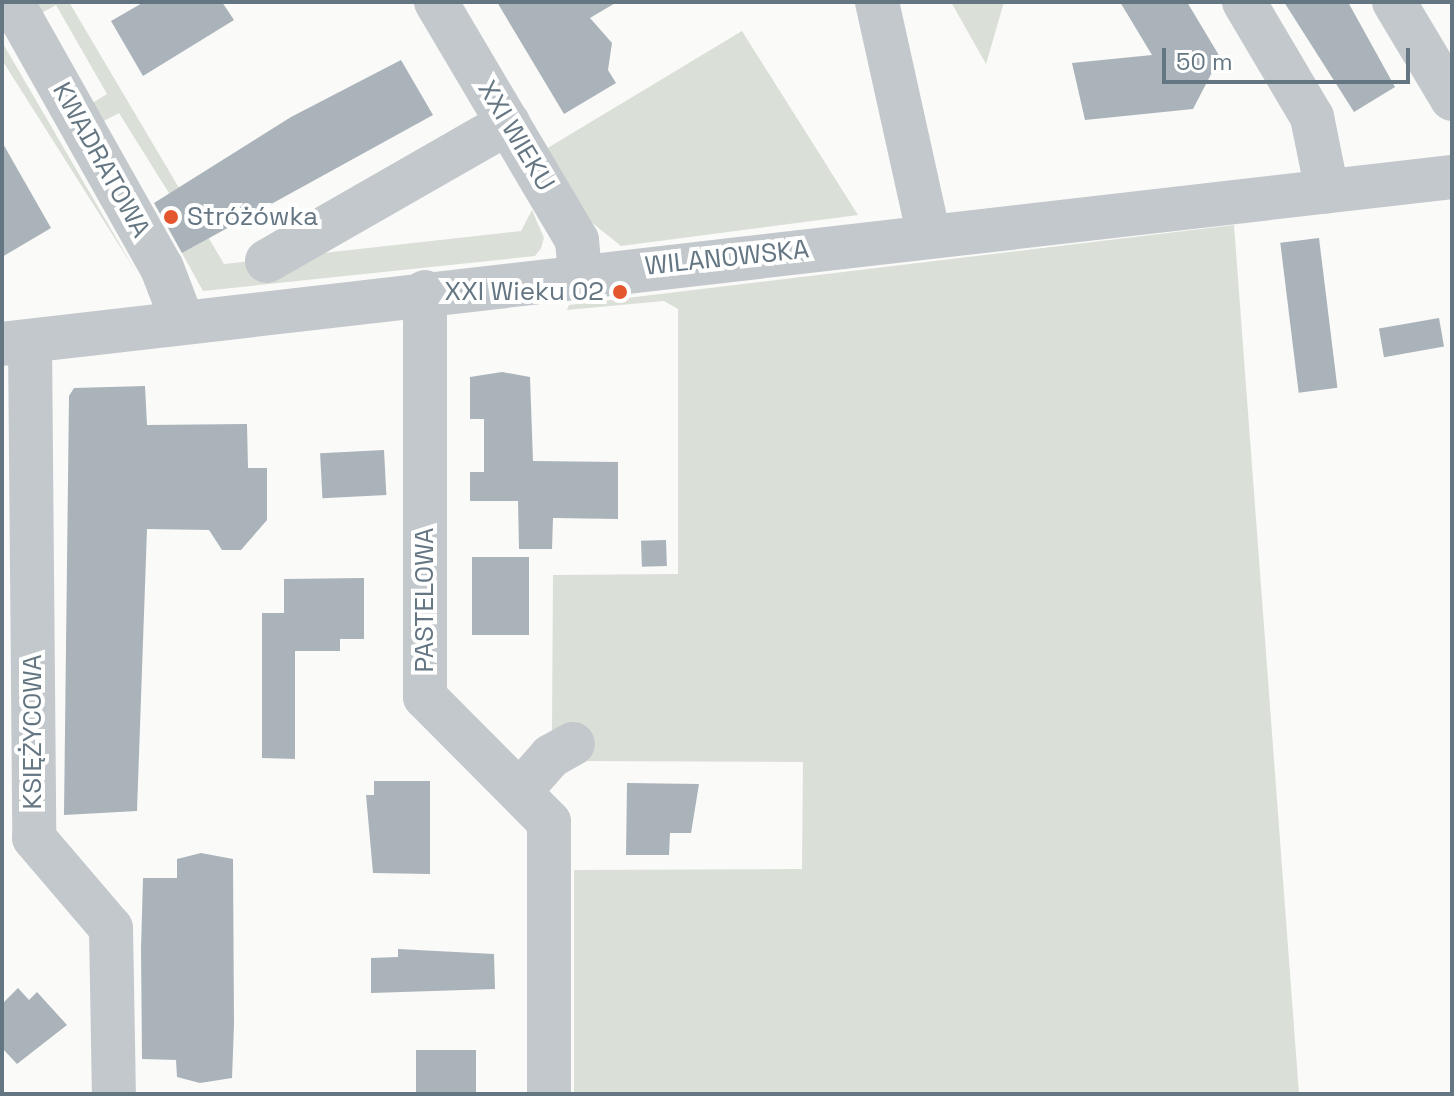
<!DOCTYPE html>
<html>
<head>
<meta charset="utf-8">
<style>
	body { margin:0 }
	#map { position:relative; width:1454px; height:1096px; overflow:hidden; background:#fafaf8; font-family:"Space Grotesk",sans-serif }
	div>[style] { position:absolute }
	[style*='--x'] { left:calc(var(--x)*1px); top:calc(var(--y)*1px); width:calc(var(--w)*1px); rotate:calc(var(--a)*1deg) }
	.green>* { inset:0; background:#dadfd7 }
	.building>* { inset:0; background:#aab3b9; transform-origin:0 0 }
	.minor>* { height:44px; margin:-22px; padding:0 22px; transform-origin:22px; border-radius:22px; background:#c3c8cc }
	.dots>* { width:22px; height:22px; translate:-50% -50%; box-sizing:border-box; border:4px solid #fff; border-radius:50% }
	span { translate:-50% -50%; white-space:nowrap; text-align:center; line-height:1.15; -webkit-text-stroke:8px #fff; paint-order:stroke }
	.street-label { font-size:26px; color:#657683 }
	.poi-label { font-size:26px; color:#657683 }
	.left { translate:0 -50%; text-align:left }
	.right { translate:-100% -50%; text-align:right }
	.frame { position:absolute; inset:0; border:4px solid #657683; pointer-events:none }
	.scale { position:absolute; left:1162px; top:48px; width:248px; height:36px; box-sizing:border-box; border:4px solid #657683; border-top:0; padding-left:10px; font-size:24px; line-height:28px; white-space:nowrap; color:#657683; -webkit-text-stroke:6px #fff; paint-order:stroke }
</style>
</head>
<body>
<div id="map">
	<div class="green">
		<div style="clip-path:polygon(24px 2px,69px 2px,224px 264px,521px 231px,532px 210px,544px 238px,541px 248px,535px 256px,203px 291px,182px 253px,200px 243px,119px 113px,96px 125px,86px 107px,107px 94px,56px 5px,33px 18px)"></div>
		<div style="clip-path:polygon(951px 2px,1004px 2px,986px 64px)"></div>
		<div style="clip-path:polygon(742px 31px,858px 215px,621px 246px,591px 222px,546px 149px)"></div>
		<div style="clip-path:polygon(2px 42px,129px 260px,138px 275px,2px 60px)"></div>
		<div style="clip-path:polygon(1234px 225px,1299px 1094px,574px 1094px,574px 870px,802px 869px,803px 762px,574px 761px,575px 730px,552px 730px,553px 575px,678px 574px,678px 309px,664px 301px,567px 310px,569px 305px)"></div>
	</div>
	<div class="building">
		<div style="clip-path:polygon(144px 2px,222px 2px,234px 20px,143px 76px,111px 21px)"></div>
		<div style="clip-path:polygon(497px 2px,617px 2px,590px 18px,612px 43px,608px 70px,616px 83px,564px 114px)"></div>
		<div style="clip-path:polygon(1120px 2px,1187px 2px,1220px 57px,1193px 109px,1085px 120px,1072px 63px,1152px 55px)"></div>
		<div style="clip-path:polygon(1284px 2px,1348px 2px,1395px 87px,1354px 112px)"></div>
		<div style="clip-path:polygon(401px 60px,433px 115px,182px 253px,154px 203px,291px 117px)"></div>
		<div style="clip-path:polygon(2px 142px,51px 228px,2px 257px)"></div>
		<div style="left:1319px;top:238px;width:151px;height:39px;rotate:83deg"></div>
		<div style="left:1439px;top:318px;width:29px;height:61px;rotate:80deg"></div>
		<div style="clip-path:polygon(502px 372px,530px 377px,533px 461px,618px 462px,618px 519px,553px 518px,552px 549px,519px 549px,518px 501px,470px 501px,470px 472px,484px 472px,484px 419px,470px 419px,470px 377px)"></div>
		<div style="clip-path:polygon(145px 386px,147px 425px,247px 424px,248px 468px,267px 468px,267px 520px,241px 550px,222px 550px,209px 530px,147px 529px,137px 811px,64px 815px,69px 396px,74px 388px)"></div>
		<div style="left:384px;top:450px;width:45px;height:64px;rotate:87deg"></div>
		<div style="left:666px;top:540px;width:26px;height:25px;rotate:88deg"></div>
		<div style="left:472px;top:557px;width:57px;height:78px"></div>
		<div style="clip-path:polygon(364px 578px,364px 639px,340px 639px,340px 651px,295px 651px,295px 759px,262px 758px,262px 613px,284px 613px,284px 579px)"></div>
		<div style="clip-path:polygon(374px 781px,430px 781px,430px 874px,373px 873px,366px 795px,374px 795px)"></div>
		<div style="clip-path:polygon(627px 783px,699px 784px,691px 833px,670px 833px,669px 855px,626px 855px)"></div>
		<div style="clip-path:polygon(201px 853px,233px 859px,234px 1025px,232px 1078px,200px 1083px,177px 1077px,176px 1060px,142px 1059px,141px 949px,143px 878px,177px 878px,177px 859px)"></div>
		<div style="clip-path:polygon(398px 949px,494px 954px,495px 989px,371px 993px,371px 958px,398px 957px)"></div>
		<div style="clip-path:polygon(18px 988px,29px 1000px,37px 992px,67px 1025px,17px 1064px,2px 1048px,2px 1004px)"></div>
		<div style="left:416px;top:1050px;width:60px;height:44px"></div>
	</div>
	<div class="minor">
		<div style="--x:12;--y:2;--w:305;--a:60.6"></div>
		<div style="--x:162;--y:268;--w:56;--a:69"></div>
		<div style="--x:436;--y:2;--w:277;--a:59.4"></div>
		<div style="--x:577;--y:240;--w:35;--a:85"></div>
		<div style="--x:877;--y:2;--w:240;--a:77.5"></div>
		<div style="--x:1244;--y:2;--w:134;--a:59.4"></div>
		<div style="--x:1312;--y:117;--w:76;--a:78.5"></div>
		<div style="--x:1394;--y:2;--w:113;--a:59.1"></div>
		<div style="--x:267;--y:261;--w:278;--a:-29.8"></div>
		<div style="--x:425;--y:292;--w:405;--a:90"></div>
		<div style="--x:425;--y:697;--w:176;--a:45.2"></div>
		<div style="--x:549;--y:822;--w:272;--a:90"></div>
		<div style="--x:30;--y:341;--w:497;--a:89.5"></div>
		<div style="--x:34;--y:838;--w:118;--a:49.5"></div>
		<div style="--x:111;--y:928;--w:166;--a:89"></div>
		<div style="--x:2;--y:344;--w:1460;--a:-6.57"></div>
		<div style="--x:521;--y:790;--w:45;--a:-48.6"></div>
		<div style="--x:551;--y:756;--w:25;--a:-29"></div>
	</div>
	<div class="dots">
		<div style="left:171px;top:217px;background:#e4572e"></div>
		<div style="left:620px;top:292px;background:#e4572e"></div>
	</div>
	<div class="street-label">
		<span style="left:516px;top:136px;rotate:59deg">XXI WIEKU</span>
		<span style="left:101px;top:160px;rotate:61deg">KWADRATOWA</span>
		<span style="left:727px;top:258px;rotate:-6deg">WILANOWSKA</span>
		<span style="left:425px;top:600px;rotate:-90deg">PASTELOWA</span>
		<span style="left:33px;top:732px;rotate:-90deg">KSIĘŻYCOWA</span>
	</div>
	<div class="poi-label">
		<span class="left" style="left:187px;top:217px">Stróżówka</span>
		<span class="right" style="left:604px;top:292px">XXI Wieku 02</span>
	</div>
	<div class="frame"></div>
	<div class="scale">50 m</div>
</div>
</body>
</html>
